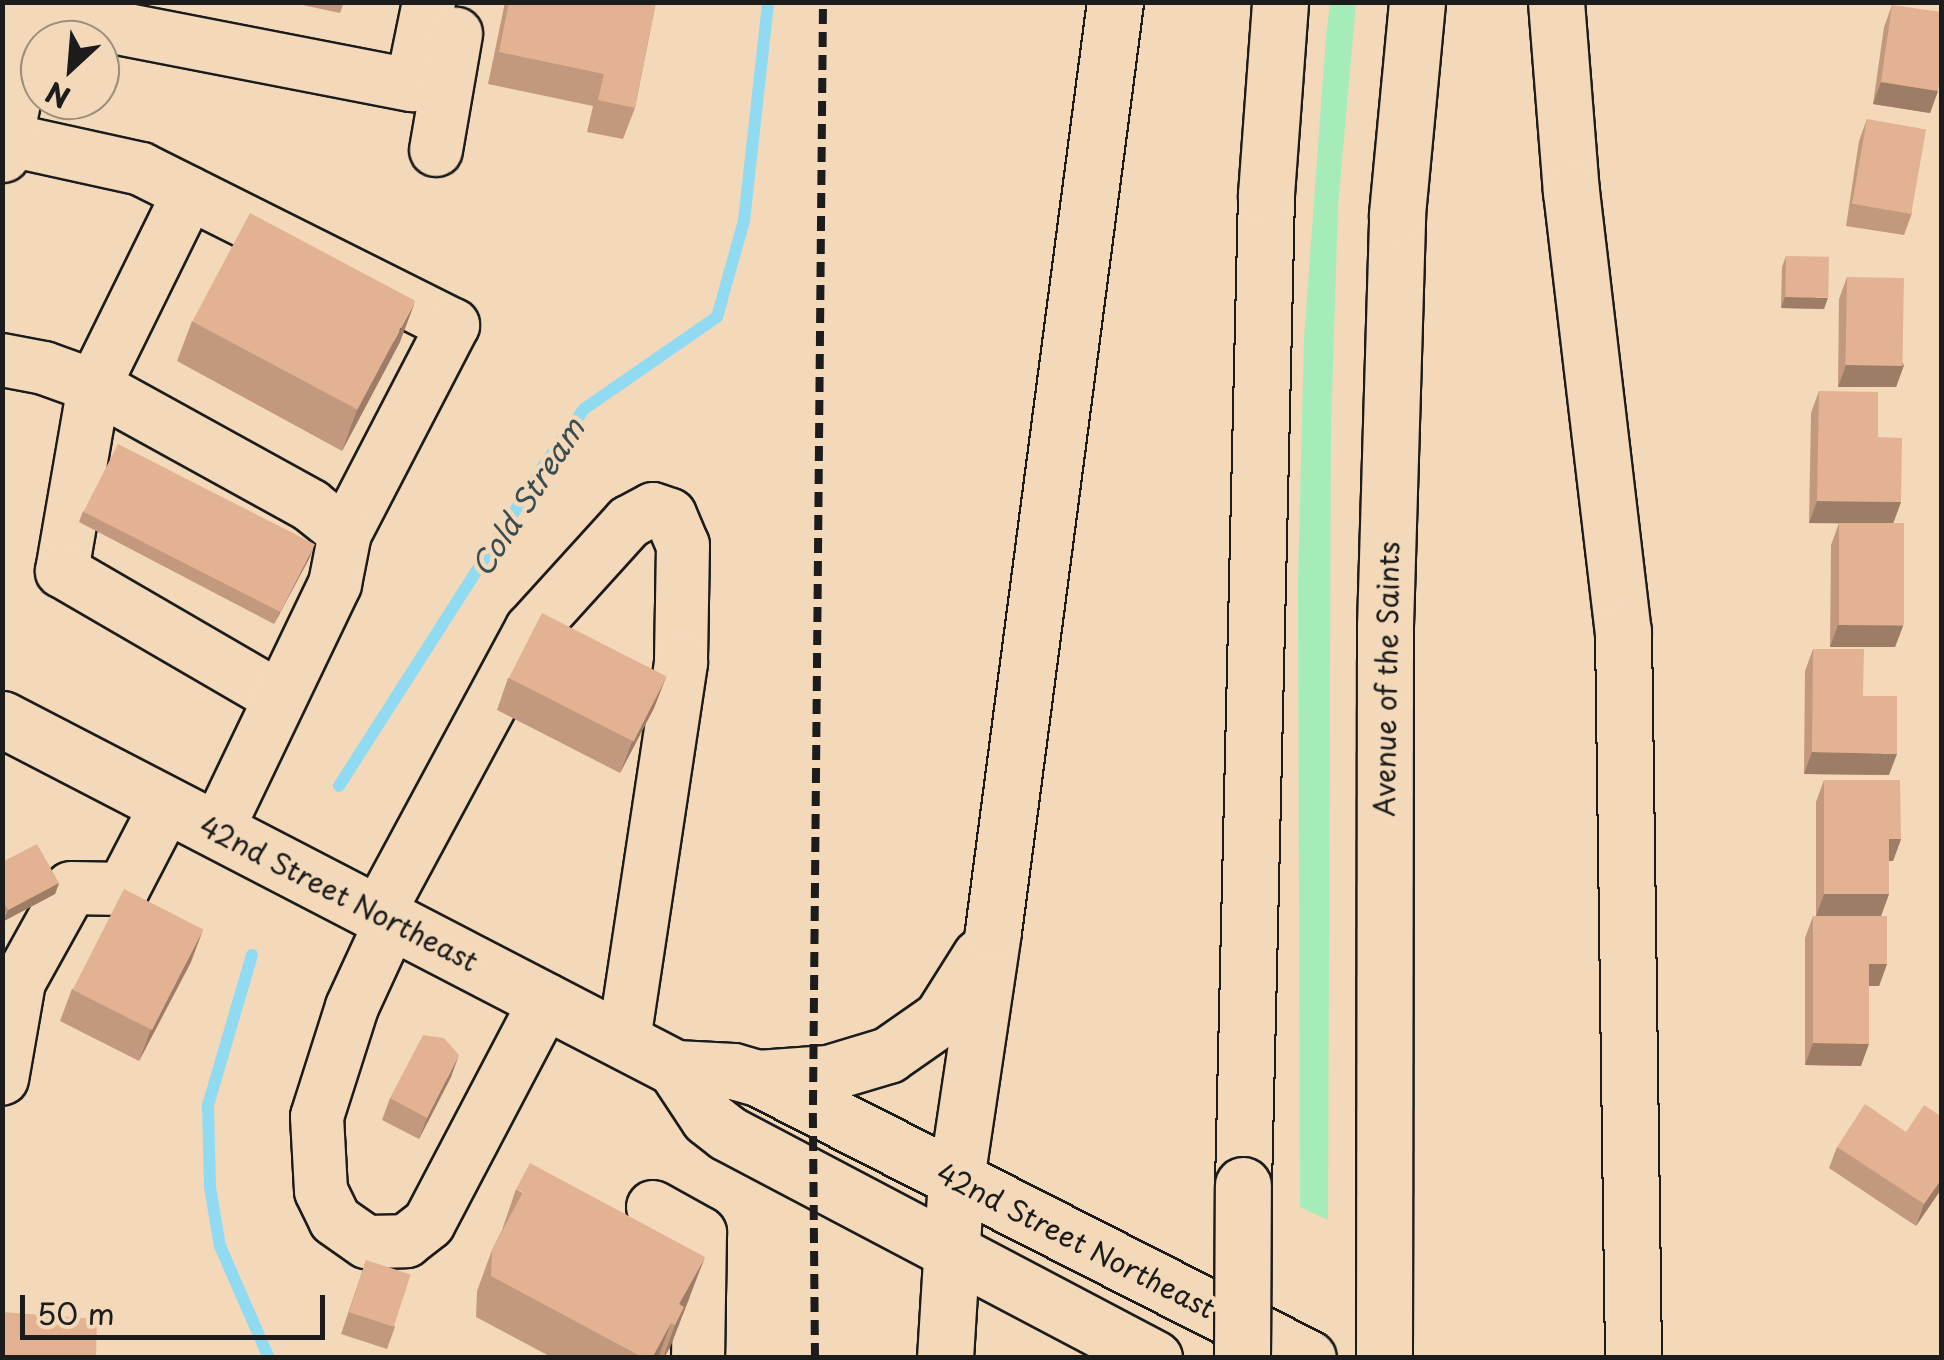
<!DOCTYPE html>
<html>
<head>
<meta charset="utf-8">
<style>
	body { margin:0 }
	#map { position:relative; width:1944px; height:1360px; overflow:hidden; background:#f3d9ba; font-family:"Playpen Sans",sans-serif }
	div>[style] { position:absolute }
	[style*='--x'] { left:calc(var(--x)*1px); top:calc(var(--y)*1px); width:calc(var(--w)*1px); rotate:calc(var(--a)*1deg) }
	.green>* { inset:0; background:#a6ecb9 }
	.stream>* { height:12px; margin:-6px; padding:0 6px; transform-origin:6px; border-radius:6px; background:#91dbf2 }
	.roads { filter:drop-shadow(2px 0 #1c1c1c) drop-shadow(-2px 0 #1c1c1c) drop-shadow(0 2px #1c1c1c) drop-shadow(0 -2px #1c1c1c) }
	.minor>* { height:52px; margin:-26px; padding:0 26px; transform-origin:26px; border-radius:26px; background:#f3d9ba }
	.major>* { height:55px; margin:-27.5px; padding:0 27.5px; transform-origin:27.5px; border-radius:27.5px; background:#f3d9ba }
	.highway>* { height:55px; margin:-27.5px; padding:0 27.5px; transform-origin:27.5px; border-radius:27.5px; background:#f3d9ba }
	.rail>* { height:8px; margin-top:-4px; transform-origin:0; background:repeating-linear-gradient(90deg,#1c1c1c 0 15px,transparent 0 23px) }
	.bridges { filter:drop-shadow(2px 0 #1c1c1c) drop-shadow(-2px 0 #1c1c1c) drop-shadow(0 2px #1c1c1c) drop-shadow(0 -2px #1c1c1c) }
	.highway-bridge>* { height:55px; margin:-27.5px; padding:0 27.5px; transform-origin:27.5px; border-radius:27.5px; background:#f3d9ba }
	.wall>* { inset:0; background:#c2997e }
	.shaded-wall>* { inset:0; background:#9e7d67 }
	.building>* { inset:0; background:#e2b293; transform-origin:0 0 }
	span { translate:-50% -50%; white-space:nowrap; text-align:center; line-height:1.15; -webkit-text-stroke:9px #f3d9ba; paint-order:stroke }
	.street-label { font-size:28px; color:#1c1c1c }
	.water-label { font-size:30px; color:#394c52; font-style:italic }
	.frame { position:absolute; inset:0; border:5px solid #1c1c1c; pointer-events:none }
	.north { position:absolute; left:20px; top:20px; width:100px; height:100px; box-sizing:border-box; background:#f3d9ba; border:2px solid #9d8d7b; border-radius:50%; rotate:206deg; font-size:28px; font-weight:700; line-height:40px; text-align:center; color:#1c1c1c }
	.north::after { content:''; display:block; margin:auto; width:35px; height:45px; background:#1c1c1c; clip-path:polygon(50% 0,100% 100%,50% 72%,0 100%) }
	.scale { position:absolute; left:20px; top:1295px; width:305px; height:45px; box-sizing:border-box; border:5px solid #1c1c1c; border-top:0; padding-left:12px; font-size:30px; line-height:35px; white-space:nowrap; color:#1c1c1c; -webkit-text-stroke:8px #f3d9ba; paint-order:stroke }
</style>
</head>
<body>
<div id="map">
	<div class="green">
		<div style="clip-path:polygon(1356px 3px,1338px 206px,1331px 430px,1328px 1220px,1300px 1207px,1298px 581px,1304px 339px,1326px 36px,1330px 3px)"></div>
	</div>
	<div class="stream">
		<div style="--x:339;--y:786;--w:377;--a:-57.4"></div>
		<div style="--x:542;--y:468;--w:72;--a:-54.6"></div>
		<div style="--x:584;--y:409;--w:162;--a:-34.7"></div>
		<div style="--x:717;--y:317;--w:100;--a:-74.3"></div>
		<div style="--x:744;--y:221;--w:220;--a:-83.7"></div>
		<div style="--x:252;--y:955;--w:156;--a:106.3"></div>
		<div style="--x:208;--y:1105;--w:82;--a:88.6"></div>
		<div style="--x:210;--y:1187;--w:60;--a:80.4"></div>
		<div style="--x:220;--y:1246;--w:122;--a:66.4"></div>
	</div>
	<div class="roads">
		<div class="minor">
			<div style="--x:30;--y:11;--w:389;--a:11"></div>
			<div style="--x:412;--y:85;--w:85;--a:-78.4"></div>
			<div style="--x:5;--y:139;--w:139;--a:12.4"></div>
			<div style="--x:141;--y:169;--w:349;--a:26.6"></div>
			<div style="--x:453;--y:325;--w:234;--a:117.4"></div>
			<div style="--x:436;--y:150;--w:118;--a:-80.2"></div>
			<div style="--x:189;--y:193;--w:215;--a:116.2"></div>
			<div style="--x:94;--y:386;--w:188;--a:99.8"></div>
			<div style="--x:62;--y:571;--w:252;--a:30.2"></div>
			<div style="--x:2;--y:360;--w:43;--a:10.8"></div>
			<div style="--x:44;--y:368;--w:53;--a:19.8"></div>
			<div style="--x:94;--y:386;--w:248;--a:28.9"></div>
			<div style="--x:311;--y:506;--w:43;--a:38.5"></div>
			<div style="--x:345;--y:533;--w:52;--a:101.1"></div>
			<div style="--x:335;--y:584;--w:273;--a:115.6"></div>
			<div style="--x:378;--y:914;--w:323;--a:-61.7"></div>
			<div style="--x:531;--y:630;--w:146;--a:-47.8"></div>
			<div style="--x:629;--y:522;--w:27;--a:-28"></div>
			<div style="--x:653;--y:509;--w:18;--a:19"></div>
			<div style="--x:670;--y:515;--w:33;--a:67"></div>
			<div style="--x:683;--y:545;--w:118;--a:91"></div>
			<div style="--x:681;--y:663;--w:381;--a:98.6"></div>
			<div style="--x:392;--y:920;--w:96;--a:114.7"></div>
			<div style="--x:352;--y:1007;--w:115;--a:107.7"></div>
			<div style="--x:317;--y:1117;--w:74;--a:86.9"></div>
			<div style="--x:321;--y:1191;--w:32;--a:64"></div>
			<div style="--x:335;--y:1220;--w:39;--a:35"></div>
			<div style="--x:367;--y:1242;--w:39;--a:-1"></div>
			<div style="--x:406;--y:1241;--w:29;--a:-38"></div>
			<div style="--x:429;--y:1223;--w:252;--a:-62.3"></div>
			<div style="--x:2;--y:980;--w:17;--a:7"></div>
			<div style="--x:19;--y:982;--w:98;--a:99.9"></div>
			<div style="--x:19;--y:982;--w:107;--a:-61"></div>
			<div style="--x:71;--y:888;--w:52;--a:1.1"></div>
			<div style="--x:123;--y:889;--w:96;--a:-62.6"></div>
			<div style="--x:653;--y:1207;--w:54;--a:29"></div>
			<div style="--x:700;--y:1233;--w:125;--a:90.9"></div>
		</div>
		<div class="major">
			<div style="--x:2;--y:154;--w:155;--a:-79.2"></div>
			<div style="--x:2;--y:719;--w:758;--a:27.41"></div>
			<div style="--x:675;--y:1068;--w:58;--a:3"></div>
			<div style="--x:733;--y:1071;--w:26;--a:16"></div>
			<div style="--x:758;--y:1078;--w:617;--a:26.98"></div>
			<div style="--x:675;--y:1068;--w:60;--a:56.6"></div>
			<div style="--x:708;--y:1118;--w:24;--a:38"></div>
			<div style="--x:727;--y:1133;--w:483;--a:27.8"></div>
		</div>
		<div class="highway">
			<div style="--x:1556;--y:2;--w:190;--a:85.5"></div>
			<div style="--x:1571;--y:191;--w:443;--a:83.3"></div>
			<div style="--x:1623;--y:631;--w:727;--a:89.21"></div>
			<div style="--x:758;--y:1078;--w:70;--a:-4.1"></div>
			<div style="--x:828;--y:1073;--w:63;--a:-16.7"></div>
			<div style="--x:888;--y:1055;--w:65;--a:-34.9"></div>
			<div style="--x:941;--y:1018;--w:73;--a:-57.8"></div>
			<div style="--x:1243;--y:1185;--w:991;--a:-88.67"></div>
			<div style="--x:1266;--y:194;--w:193;--a:-85.8"></div>
			<div style="--x:945;--y:1358;--w:179;--a:-86.5"></div>
			<div style="--x:956;--y:1179;--w:251;--a:-81.5"></div>
			<div style="--x:993;--y:931;--w:937;--a:-82.52"></div>
			<div style="--x:1384;--y:1358;--w:732;--a:-89.92"></div>
			<div style="--x:1385;--y:626;--w:412;--a:-88.3"></div>
			<div style="--x:1397;--y:214;--w:213;--a:-84.6"></div>
		</div>
	</div>
	<div class="rail">
		<div style="--x:815;--y:1358;--w:253;--a:-90.5"></div>
		<div style="--x:813;--y:1105;--w:1103;--a:-89.48"></div>
	</div>
	<div class="bridges">
		<div class="highway-bridge">
			<div style="--x:1242;--y:1358;--w:173;--a:-89.7"></div>
		</div>
	</div>
	<div class="wall">
		<div style="clip-path:polygon(288px 2px,344px 2px,340px 13px)"></div>
		<div style="clip-path:polygon(505px 2px,656px 2px,635px 108px,623px 139px,587px 132px,593px 106px,488px 84px)"></div>
		<div style="clip-path:polygon(1892px 5px,1938px 91px,1930px 113px,1873px 104px,1884px 27px)"></div>
		<div style="clip-path:polygon(1867px 119px,1912px 213px,1904px 235px,1846px 226px,1859px 141px)"></div>
		<div style="clip-path:polygon(1786px 256px,1824px 309px,1781px 308px,1782px 267px)"></div>
		<div style="clip-path:polygon(1847px 277px,1904px 365px,1896px 387px,1838px 387px,1839px 299px)"></div>
		<div style="clip-path:polygon(192px 321px,400px 342px,342px 451px,177px 361px)"></div>
		<div style="clip-path:polygon(1819px 391px,1878px 437px,1901px 502px,1893px 523px,1903px 626px,1895px 647px,1830px 647px,1831px 545px,1839px 523px,1809px 523px,1811px 413px)"></div>
		<div style="clip-path:polygon(83px 511px,310px 557px,274px 624px,79px 522px)"></div>
		<div style="clip-path:polygon(1813px 649px,1863px 696px,1889px 775px,1804px 774px,1805px 671px)"></div>
		<div style="clip-path:polygon(666px 677px,654px 708px,620px 773px,497px 710px,508px 678px)"></div>
		<div style="clip-path:polygon(1824px 780px,1901px 839px,1893px 861px,1889px 861px,1889px 894px,1881px 916px,1816px 916px,1816px 802px)"></div>
		<div style="clip-path:polygon(2px 862px,59px 883px,55px 894px,4px 921px,2px 918px)"></div>
		<div style="clip-path:polygon(1813px 916px,1887px 964px,1879px 986px,1869px 986px,1861px 1066px,1805px 1065px,1805px 938px)"></div>
		<div style="clip-path:polygon(191px 962px,139px 1061px,60px 1021px,72px 989px)"></div>
		<div style="clip-path:polygon(451px 1077px,419px 1139px,382px 1120px,390px 1098px)"></div>
		<div style="clip-path:polygon(1837px 1147px,1942px 1188px,1916px 1226px,1829px 1168px)"></div>
		<div style="clip-path:polygon(516px 1189px,690px 1297px,665px 1358px,553px 1358px,476px 1317px,477px 1291px,492px 1250px,502px 1230px)"></div>
		<div style="clip-path:polygon(366px 1260px,395px 1327px,387px 1349px,341px 1334px)"></div>
	</div>
	<div class="shaded-wall">
		<div style="clip-path:polygon(1881px 82px,1938px 91px,1930px 113px,1873px 104px)"></div>
		<div style="clip-path:polygon(1785px 297px,1828px 298px,1824px 309px,1781px 308px)"></div>
		<div style="clip-path:polygon(415px 302px,400px 342px,342px 451px,357px 410px)"></div>
		<div style="clip-path:polygon(1846px 365px,1904px 365px,1896px 387px,1838px 387px)"></div>
		<div style="clip-path:polygon(1817px 501px,1901px 502px,1893px 524px,1809px 523px)"></div>
		<div style="clip-path:polygon(314px 546px,310px 557px,274px 624px,279px 613px)"></div>
		<div style="clip-path:polygon(1838px 625px,1903px 626px,1895px 647px,1830px 647px)"></div>
		<div style="clip-path:polygon(666px 677px,654px 708px,620px 773px,632px 742px)"></div>
		<div style="clip-path:polygon(1812px 752px,1897px 754px,1889px 775px,1804px 774px)"></div>
		<div style="clip-path:polygon(1889px 839px,1901px 839px,1893px 861px,1881px 861px)"></div>
		<div style="clip-path:polygon(59px 883px,55px 894px,4px 921px,8px 910px)"></div>
		<div style="clip-path:polygon(1824px 894px,1889px 894px,1881px 916px,1816px 916px)"></div>
		<div style="clip-path:polygon(203px 930px,191px 962px,139px 1061px,151px 1029px)"></div>
		<div style="clip-path:polygon(1869px 964px,1887px 964px,1879px 986px,1861px 986px)"></div>
		<div style="clip-path:polygon(1813px 1043px,1869px 1044px,1861px 1066px,1805px 1065px)"></div>
		<div style="clip-path:polygon(459px 1055px,451px 1077px,419px 1139px,427px 1118px)"></div>
		<div style="clip-path:polygon(1942px 1178px,1942px 1188px,1916px 1226px,1924px 1204px)"></div>
		<div style="clip-path:polygon(705px 1257px,670px 1348px,663px 1358px,675px 1325px,679px 1304px)"></div>
		<div style="clip-path:polygon(671px 1323px,658px 1358px,652px 1358px)"></div>
	</div>
	<div class="building">
		<div style="clip-path:polygon(509px 2px,656px 2px,635px 108px,598px 100px,604px 74px,499px 52px)"></div>
		<div style="clip-path:polygon(1892px 5px,1942px 12px,1942px 65px,1938px 91px,1881px 82px)"></div>
		<div style="left:1867px;top:119px;width:60px;height:86px;rotate:10deg"></div>
		<div style="left:250px;top:213px;width:187px;height:123px;rotate:28deg"></div>
		<div style="left:1786px;top:256px;width:43px;height:41px;rotate:1deg"></div>
		<div style="left:1847px;top:277px;width:57px;height:88px;rotate:1deg"></div>
		<div style="clip-path:polygon(1819px 391px,1878px 392px,1878px 437px,1902px 438px,1901px 502px,1817px 501px)"></div>
		<div style="left:118px;top:444px;width:221px;height:76px;rotate:27deg"></div>
		<div style="left:1839px;top:523px;width:65px;height:102px"></div>
		<div style="left:542px;top:613px;width:140px;height:73px;rotate:27deg"></div>
		<div style="clip-path:polygon(1813px 649px,1864px 649px,1863px 696px,1897px 696px,1897px 754px,1812px 752px)"></div>
		<div style="clip-path:polygon(1824px 780px,1900px 780px,1901px 839px,1889px 839px,1889px 894px,1824px 894px)"></div>
		<div style="clip-path:polygon(37px 844px,59px 883px,8px 910px,2px 899px,2px 862px)"></div>
		<div style="left:124px;top:889px;width:89px;height:113px;rotate:27deg"></div>
		<div style="clip-path:polygon(1813px 916px,1887px 916px,1887px 964px,1869px 964px,1869px 1044px,1813px 1043px)"></div>
		<div style="clip-path:polygon(423px 1035px,444px 1038px,459px 1055px,427px 1118px,390px 1098px)"></div>
		<div style="clip-path:polygon(1865px 1104px,1906px 1132px,1924px 1105px,1942px 1117px,1942px 1178px,1924px 1204px,1837px 1147px)"></div>
		<div style="clip-path:polygon(530px 1163px,705px 1257px,679px 1304px,684px 1307px,675px 1325px,671px 1323px,652px 1358px,644px 1358px,491px 1276px,492px 1250px,523px 1192px,516px 1189px)"></div>
		<div style="left:366px;top:1260px;width:47px;height:55px;rotate:18deg"></div>
		<div style="clip-path:polygon(2px 1312px,97px 1319px,96px 1358px,2px 1358px)"></div>
	</div>
	<div class="street-label">
		<span style="left:1386px;top:679px;rotate:-89deg">Avenue of the Saints</span>
		<span style="left:339px;top:893px;rotate:27deg">42nd Street Northeast</span>
		<span style="left:1076px;top:1240px;rotate:27deg">42nd Street Northeast</span>
	</div>
	<div class="water-label">
		<span style="left:527px;top:497px;rotate:-57deg">Cold Stream</span>
	</div>
	<div class="frame"></div>
	<div class="north">N</div>
	<div class="scale">50 m</div>
</div>
</body>
</html>
